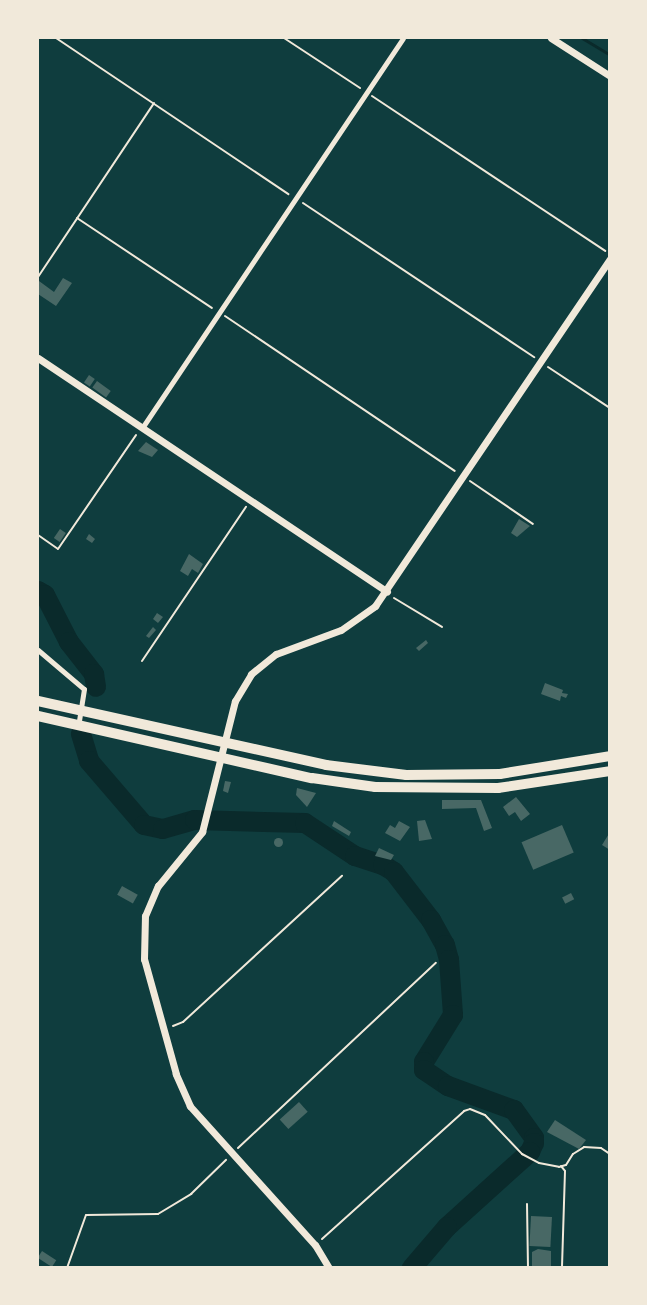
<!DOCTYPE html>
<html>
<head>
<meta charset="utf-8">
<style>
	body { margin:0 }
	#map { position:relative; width:647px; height:1305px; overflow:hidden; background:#0f3d3e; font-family:Spectral,serif }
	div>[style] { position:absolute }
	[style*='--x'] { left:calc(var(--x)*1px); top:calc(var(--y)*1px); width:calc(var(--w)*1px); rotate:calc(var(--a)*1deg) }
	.stream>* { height:3px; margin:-1.5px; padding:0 1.5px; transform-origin:1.5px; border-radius:1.5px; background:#0a2a2b }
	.river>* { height:20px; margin:-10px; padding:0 10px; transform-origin:10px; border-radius:10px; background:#0a2a2b }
	.building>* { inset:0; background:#486865; transform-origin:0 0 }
	.round { border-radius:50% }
	.path>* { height:2px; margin:-1px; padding:0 1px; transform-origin:1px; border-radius:1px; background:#f1e9da }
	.minor>* { height:5px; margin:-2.5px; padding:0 2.5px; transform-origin:2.5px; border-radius:2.5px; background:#f1e9da }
	.tertiary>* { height:7px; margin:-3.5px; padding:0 3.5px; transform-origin:3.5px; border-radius:3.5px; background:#f1e9da }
	.trunk>* { height:10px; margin:-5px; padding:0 5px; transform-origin:5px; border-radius:5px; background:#f1e9da }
	span { translate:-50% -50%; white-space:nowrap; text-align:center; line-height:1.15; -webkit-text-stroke:4.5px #f1e9da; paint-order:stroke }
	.frame { position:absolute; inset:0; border:39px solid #f1e9da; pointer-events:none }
</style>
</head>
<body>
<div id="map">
	<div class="stream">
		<div style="--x:582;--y:38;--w:33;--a:31"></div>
	</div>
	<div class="river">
		<div style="--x:38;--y:591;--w:8;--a:30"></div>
		<div style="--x:45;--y:595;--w:53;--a:62.9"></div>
		<div style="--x:69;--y:642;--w:41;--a:52"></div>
		<div style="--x:94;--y:674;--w:13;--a:81"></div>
		<div style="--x:81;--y:734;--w:28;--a:73"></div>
		<div style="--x:89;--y:761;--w:84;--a:49.3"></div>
		<div style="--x:144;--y:825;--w:19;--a:12"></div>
		<div style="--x:163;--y:829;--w:33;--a:-16"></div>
		<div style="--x:195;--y:820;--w:110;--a:1.6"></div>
		<div style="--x:305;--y:823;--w:60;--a:33.4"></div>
		<div style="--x:355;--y:856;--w:29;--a:18"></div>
		<div style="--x:383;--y:865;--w:13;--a:32"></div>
		<div style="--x:394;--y:872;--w:61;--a:52.4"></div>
		<div style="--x:431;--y:920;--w:29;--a:61"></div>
		<div style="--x:445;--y:945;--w:16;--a:75"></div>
		<div style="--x:449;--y:960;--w:55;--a:85.8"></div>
		<div style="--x:453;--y:1015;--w:55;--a:121.7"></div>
		<div style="--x:424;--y:1062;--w:8;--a:90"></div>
		<div style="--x:424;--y:1070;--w:29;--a:34"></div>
		<div style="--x:448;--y:1086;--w:70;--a:20"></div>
		<div style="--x:514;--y:1110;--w:34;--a:54"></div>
		<div style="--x:534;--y:1138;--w:5;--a:90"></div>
		<div style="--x:534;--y:1143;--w:10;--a:114"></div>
		<div style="--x:530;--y:1152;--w:112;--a:137.9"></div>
		<div style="--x:447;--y:1227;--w:54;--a:130.5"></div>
	</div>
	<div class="building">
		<div style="clip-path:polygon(63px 278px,72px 283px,56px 306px,38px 294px,39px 281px,54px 292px)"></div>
		<div style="left:89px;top:375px;width:7px;height:9px;rotate:34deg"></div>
		<div style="left:97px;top:381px;width:17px;height:8px;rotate:36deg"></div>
		<div style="clip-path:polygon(146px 442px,158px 450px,152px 457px,138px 451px)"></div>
		<div style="clip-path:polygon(519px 519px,530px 526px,517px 537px,511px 533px)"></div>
		<div style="left:60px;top:529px;width:7px;height:11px;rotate:34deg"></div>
		<div style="clip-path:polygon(89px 534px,95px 539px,92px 543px,86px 539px)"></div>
		<div style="clip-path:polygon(189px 554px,203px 564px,198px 573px,192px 569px,188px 576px,180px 571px)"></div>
		<div style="clip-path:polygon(157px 613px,163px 617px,158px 623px,153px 619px)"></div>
		<div style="clip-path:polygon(153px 627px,156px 630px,149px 638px,146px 636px)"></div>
		<div style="clip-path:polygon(426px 640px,428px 643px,419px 651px,416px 648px)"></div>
		<div style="clip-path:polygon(545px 683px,563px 690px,562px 693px,568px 694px,566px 698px,561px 696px,560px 701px,541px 694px)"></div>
		<div style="clip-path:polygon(225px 781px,231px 782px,228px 793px,223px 791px)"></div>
		<div style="clip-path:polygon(297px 788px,316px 793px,307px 807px,296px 795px)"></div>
		<div style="clip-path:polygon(516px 797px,530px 814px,521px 821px,515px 812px,509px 816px,503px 807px)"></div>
		<div style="clip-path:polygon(442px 800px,481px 800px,492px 828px,484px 831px,476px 808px,442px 809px)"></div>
		<div style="clip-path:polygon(425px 820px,432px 839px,419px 841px,417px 821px)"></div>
		<div style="clip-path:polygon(334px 821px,351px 832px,349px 836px,332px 826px)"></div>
		<div style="clip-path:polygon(399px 821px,410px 827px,400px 841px,385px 833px,390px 825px,395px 828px)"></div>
		<div style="left:562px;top:825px;width:30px;height:44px;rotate:67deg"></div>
		<div style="clip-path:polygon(610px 832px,610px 850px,602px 845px)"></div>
		<div class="round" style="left:273.5px;top:837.5px;width:9px;height:9px"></div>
		<div style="clip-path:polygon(379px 848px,394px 855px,391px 860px,375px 856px)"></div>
		<div style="left:122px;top:886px;width:18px;height:10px;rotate:29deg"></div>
		<div style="left:571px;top:893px;width:7px;height:10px;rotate:63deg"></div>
		<div style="left:299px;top:1102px;width:13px;height:26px;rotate:48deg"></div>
		<div style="clip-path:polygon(555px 1120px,586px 1140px,579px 1149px,547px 1132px)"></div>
		<div style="left:531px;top:1216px;width:21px;height:30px;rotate:3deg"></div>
		<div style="clip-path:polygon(538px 1249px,551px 1251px,551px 1268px,532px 1268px,532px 1252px)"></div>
		<div style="left:42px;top:1251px;width:17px;height:8px;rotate:33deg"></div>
	</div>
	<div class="path">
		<div style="--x:56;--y:38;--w:280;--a:33.9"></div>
		<div style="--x:284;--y:38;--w:91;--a:33.3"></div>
		<div style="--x:372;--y:96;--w:280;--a:33.6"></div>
		<div style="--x:303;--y:203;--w:278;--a:33.7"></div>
		<div style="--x:77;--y:218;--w:162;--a:33.7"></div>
		<div style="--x:38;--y:277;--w:209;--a:-56.3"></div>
		<div style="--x:225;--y:316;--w:277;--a:34"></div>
		<div style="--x:548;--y:367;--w:74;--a:33.5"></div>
		<div style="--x:470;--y:481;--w:76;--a:34.3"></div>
		<div style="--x:38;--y:535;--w:24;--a:35"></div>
		<div style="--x:58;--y:549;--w:138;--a:-55.6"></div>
		<div style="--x:394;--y:598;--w:56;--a:31.1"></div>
		<div style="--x:142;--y:661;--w:186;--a:-56"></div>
		<div style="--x:173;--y:1026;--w:11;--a:-22"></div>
		<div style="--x:183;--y:1022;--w:216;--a:-42.6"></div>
		<div style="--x:238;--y:1148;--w:271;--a:-43.1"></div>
		<div style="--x:561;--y:1166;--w:6;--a:51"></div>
		<div style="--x:565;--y:1171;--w:97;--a:91.8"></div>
		<div style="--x:527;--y:1204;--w:64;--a:89.1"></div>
		<div style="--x:322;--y:1239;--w:191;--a:-42"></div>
		<div style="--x:464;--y:1111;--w:6;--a:-18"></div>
		<div style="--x:470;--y:1109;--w:16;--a:22"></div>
		<div style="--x:485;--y:1115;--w:54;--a:46.5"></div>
		<div style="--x:522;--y:1154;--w:19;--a:28"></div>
		<div style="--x:539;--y:1163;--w:20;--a:11"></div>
		<div style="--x:559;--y:1167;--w:7;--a:-16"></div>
		<div style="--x:566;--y:1165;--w:13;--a:-58"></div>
		<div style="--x:573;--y:1154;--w:13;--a:-32"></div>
		<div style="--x:584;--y:1147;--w:17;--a:3"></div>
		<div style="--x:601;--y:1148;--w:11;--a:34"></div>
		<div style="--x:67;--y:1268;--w:56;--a:-70.3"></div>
		<div style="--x:86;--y:1215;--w:72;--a:-0.8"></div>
		<div style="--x:158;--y:1214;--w:39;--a:-31"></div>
		<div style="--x:191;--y:1194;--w:49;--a:-44.2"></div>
	</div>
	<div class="minor">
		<div style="--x:142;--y:428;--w:469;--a:-56.2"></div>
		<div style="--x:38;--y:650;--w:60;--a:40.3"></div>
		<div style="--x:84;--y:689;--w:36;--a:99"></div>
	</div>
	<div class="tertiary">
		<div style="--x:551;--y:38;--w:70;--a:32.8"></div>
		<div style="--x:38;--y:358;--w:420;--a:33.8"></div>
		<div style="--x:329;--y:1268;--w:27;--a:-121"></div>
		<div style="--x:315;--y:1245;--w:187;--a:-132"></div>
		<div style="--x:190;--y:1106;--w:35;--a:-114"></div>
		<div style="--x:176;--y:1074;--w:119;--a:-105.5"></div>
		<div style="--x:144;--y:959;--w:43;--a:-88.7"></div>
		<div style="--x:145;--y:916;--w:33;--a:-67"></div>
		<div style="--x:158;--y:886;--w:70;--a:-50.8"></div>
		<div style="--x:202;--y:832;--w:135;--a:-75.9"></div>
		<div style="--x:235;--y:701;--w:31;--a:-59"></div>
		<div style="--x:251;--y:674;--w:32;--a:-39"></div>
		<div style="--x:276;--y:654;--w:69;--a:-20.3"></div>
		<div style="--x:341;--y:630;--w:42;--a:-35.2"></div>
		<div style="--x:375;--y:606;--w:419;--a:-55.9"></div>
	</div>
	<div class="trunk">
		<div style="--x:38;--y:701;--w:295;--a:12.5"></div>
		<div style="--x:326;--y:765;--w:81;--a:7.1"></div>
		<div style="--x:406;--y:775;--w:94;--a:-0.6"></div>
		<div style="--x:500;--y:774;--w:111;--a:-9.3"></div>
		<div style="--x:38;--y:716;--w:281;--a:12.8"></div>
		<div style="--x:312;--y:778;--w:64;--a:8.1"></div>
		<div style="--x:375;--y:787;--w:123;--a:0.5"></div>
		<div style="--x:498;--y:788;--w:113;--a:-8.6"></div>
	</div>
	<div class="frame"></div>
</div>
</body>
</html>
